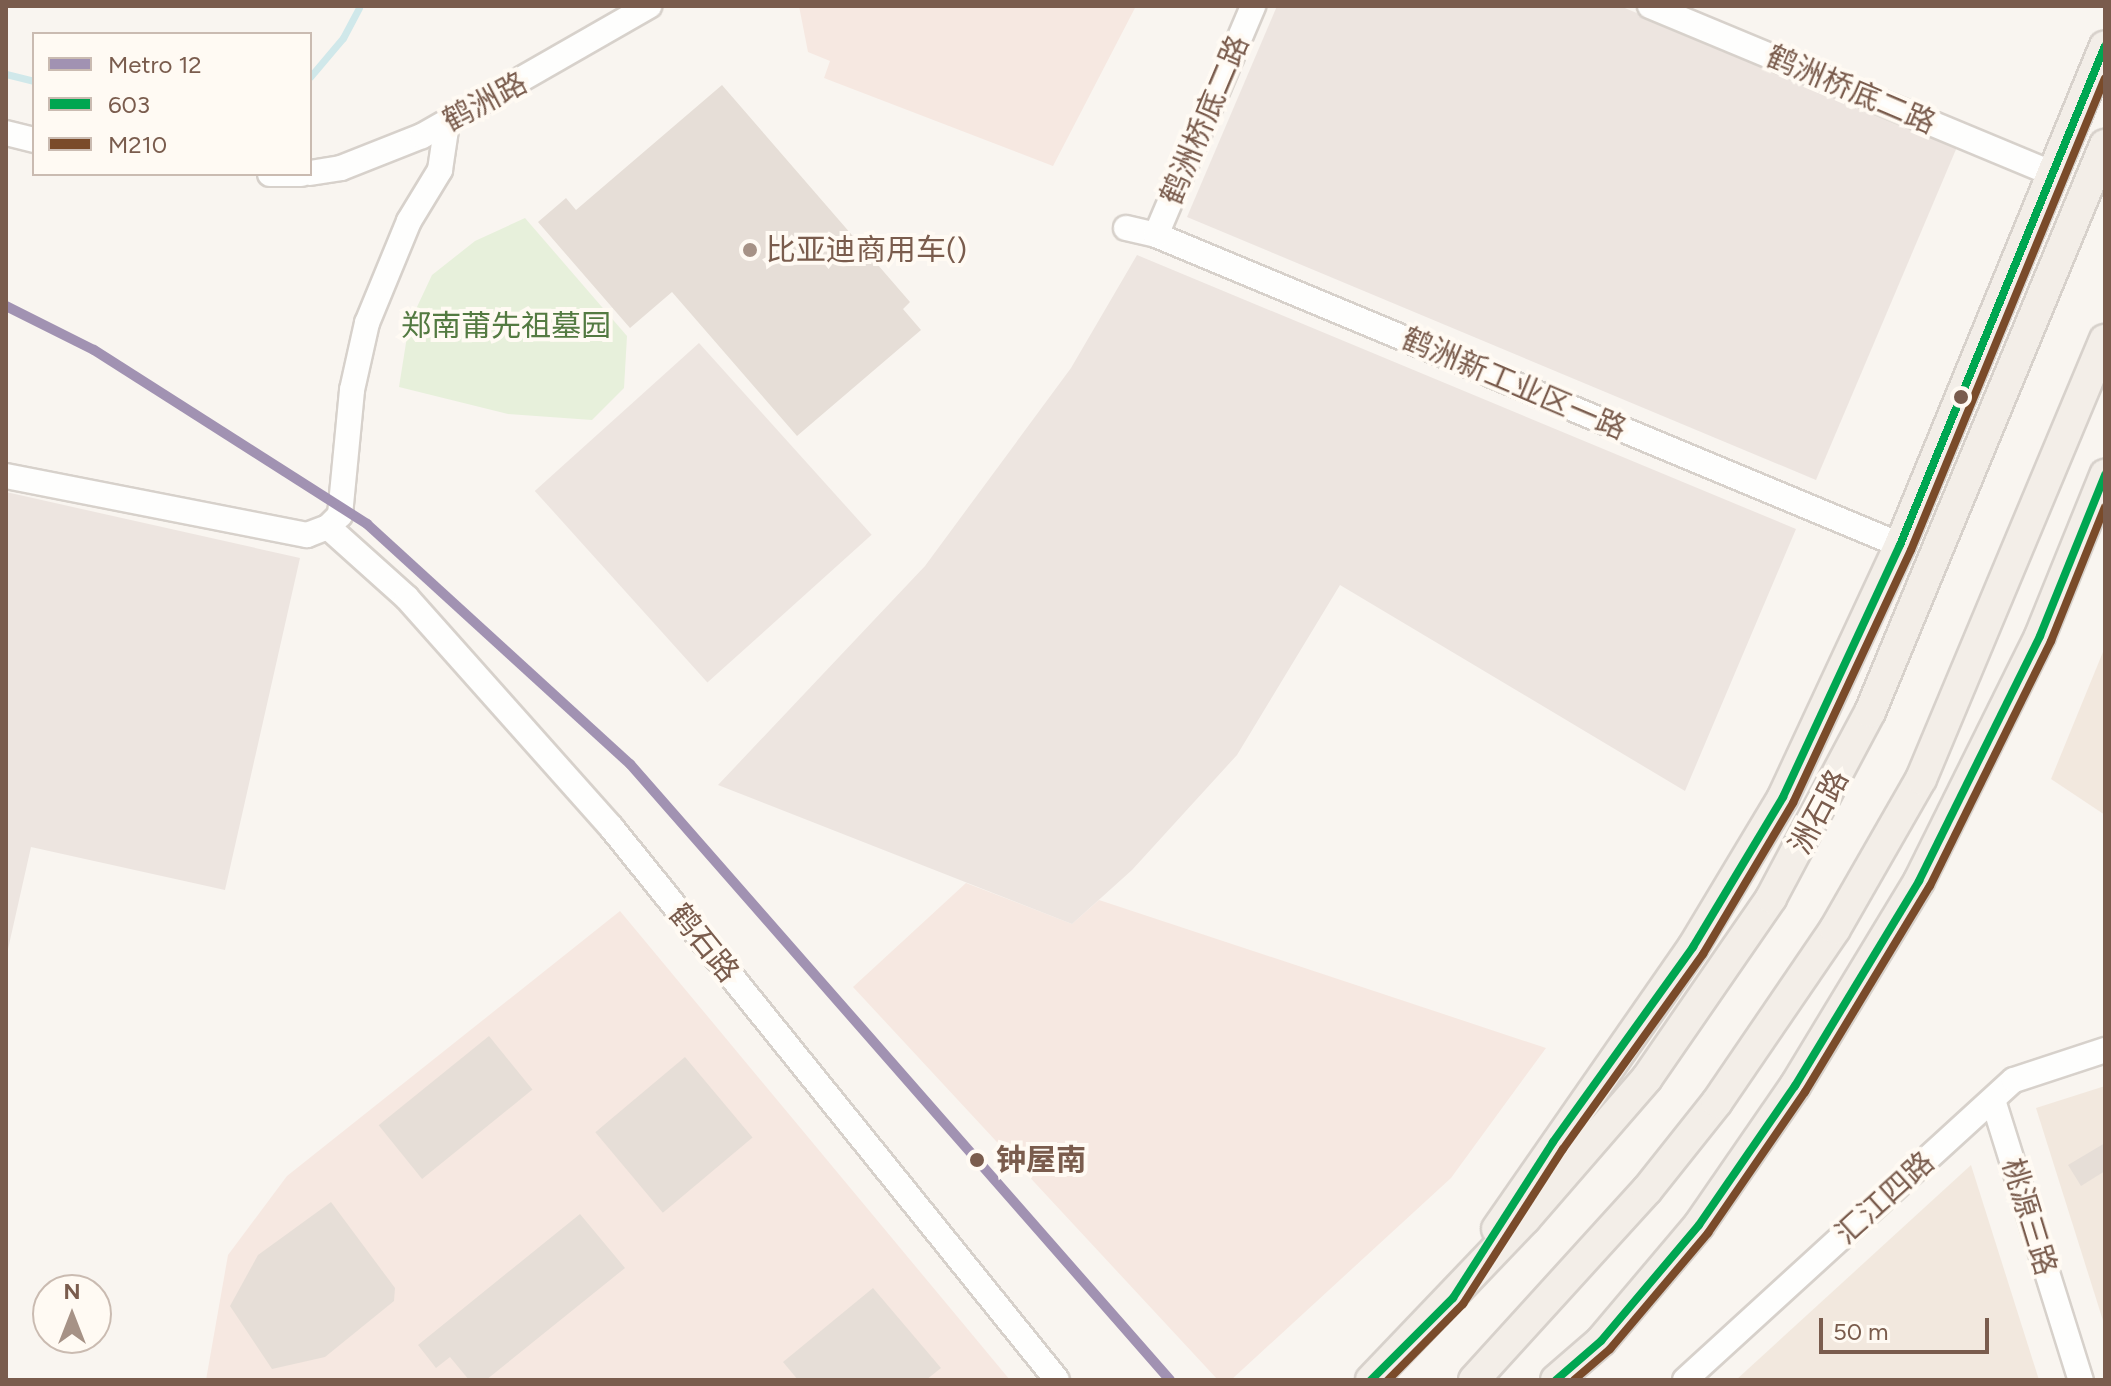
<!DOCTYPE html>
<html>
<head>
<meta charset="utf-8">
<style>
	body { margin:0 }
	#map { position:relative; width:2111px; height:1386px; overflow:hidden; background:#f9f5f0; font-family:Figtree,"Noto Sans SC",sans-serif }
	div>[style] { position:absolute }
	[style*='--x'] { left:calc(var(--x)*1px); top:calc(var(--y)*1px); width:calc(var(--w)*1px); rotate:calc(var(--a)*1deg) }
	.residential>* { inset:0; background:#f2e8de }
	.commercial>* { inset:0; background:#f6e8e1 }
	.industrial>* { inset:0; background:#ede5e0; transform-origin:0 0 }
	.green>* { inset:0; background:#e7f0db }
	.stream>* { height:7px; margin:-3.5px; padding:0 3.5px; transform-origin:3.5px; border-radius:3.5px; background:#d0e8ea }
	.building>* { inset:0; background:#e6ded7; transform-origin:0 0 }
	.roads { filter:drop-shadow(2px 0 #d7d1cb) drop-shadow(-2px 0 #d7d1cb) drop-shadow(0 2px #d7d1cb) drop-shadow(0 -2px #d7d1cb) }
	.minor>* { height:24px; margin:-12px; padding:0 12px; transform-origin:12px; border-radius:12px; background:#fefefd }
	.major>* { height:30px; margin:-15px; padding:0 15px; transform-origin:15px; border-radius:15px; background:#f3eee8 }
	.bus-1>* { height:8px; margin:-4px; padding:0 4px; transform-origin:4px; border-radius:4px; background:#00a651 }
	.bus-2>* { height:8px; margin:-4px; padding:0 4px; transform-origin:4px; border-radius:4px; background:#7a4b2a }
	.metro-1>* { height:10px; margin:-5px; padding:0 5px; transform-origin:5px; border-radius:5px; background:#a192b2 }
	.dots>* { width:22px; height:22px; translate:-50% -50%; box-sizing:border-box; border:4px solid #fffaf3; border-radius:50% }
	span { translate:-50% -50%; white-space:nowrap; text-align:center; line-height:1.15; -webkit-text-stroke:8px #fffaf3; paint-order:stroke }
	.street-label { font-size:30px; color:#7a5c4d }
	.poi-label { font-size:30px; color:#7a5c4d }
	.left { translate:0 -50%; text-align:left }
	.park-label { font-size:30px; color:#537a41 }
	.stop-label { font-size:30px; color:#7a5c4d; font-weight:700 }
	.frame { position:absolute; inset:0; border:8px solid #7a5c4d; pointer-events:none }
	.legend { position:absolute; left:32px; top:32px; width:280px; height:144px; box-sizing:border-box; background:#fffaf3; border:2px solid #cabbb1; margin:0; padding:10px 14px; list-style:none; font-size:24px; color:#7a5c4d }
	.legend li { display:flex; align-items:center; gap:16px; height:40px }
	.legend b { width:40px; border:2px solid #cabbb1 }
	.north { position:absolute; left:32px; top:1274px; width:80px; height:80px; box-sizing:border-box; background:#fffaf3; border:2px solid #cabbb1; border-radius:50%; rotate:0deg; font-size:22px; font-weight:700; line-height:32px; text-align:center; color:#7a5c4d }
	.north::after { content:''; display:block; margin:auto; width:28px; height:36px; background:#a69286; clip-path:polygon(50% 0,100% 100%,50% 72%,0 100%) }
	.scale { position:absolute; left:1819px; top:1318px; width:170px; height:36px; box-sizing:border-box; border:4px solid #7a5c4d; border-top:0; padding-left:10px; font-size:24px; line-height:28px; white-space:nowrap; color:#7a5c4d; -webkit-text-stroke:6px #fffaf3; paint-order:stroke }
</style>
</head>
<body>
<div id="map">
	<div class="residential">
		<div style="clip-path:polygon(2105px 647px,2105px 815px,2051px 779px)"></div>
		<div style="clip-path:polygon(2105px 1086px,2105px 1327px,2036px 1108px)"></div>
		<div style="clip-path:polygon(1971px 1165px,2039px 1380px,1736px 1380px)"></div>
	</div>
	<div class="commercial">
		<div style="clip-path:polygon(799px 6px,1136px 6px,1053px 166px,824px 78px,830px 61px,808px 52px)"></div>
		<div style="clip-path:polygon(966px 883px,1072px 924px,1099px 900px,1546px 1048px,1451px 1178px,1231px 1380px,1218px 1380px,853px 987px)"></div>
		<div style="clip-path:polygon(620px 911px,1010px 1380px,206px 1380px,228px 1255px,287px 1176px)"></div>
	</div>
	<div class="industrial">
		<div style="clip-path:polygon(1277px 6px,1620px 6px,1957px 147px,1816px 480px,1187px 217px)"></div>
		<div style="clip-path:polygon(1137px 255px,1796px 529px,1685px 791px,1340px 585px,1237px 755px,1132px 870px,1072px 924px,718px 785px,925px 566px,1071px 368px)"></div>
		<div style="left:699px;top:343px;width:258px;height:221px;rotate:48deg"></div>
		<div style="clip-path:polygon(6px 492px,300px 558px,225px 890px,31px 847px,6px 958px)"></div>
	</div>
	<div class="green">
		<div style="clip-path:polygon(525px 218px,627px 336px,624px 388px,592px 420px,508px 414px,399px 387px,409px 324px,432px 275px,475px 241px)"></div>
	</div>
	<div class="stream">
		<div style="--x:6;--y:74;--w:29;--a:14"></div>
		<div style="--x:310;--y:77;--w:51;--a:-49.8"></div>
		<div style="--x:343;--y:38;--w:34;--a:-62"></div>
	</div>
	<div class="building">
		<div style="clip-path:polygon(722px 85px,910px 302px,903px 309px,921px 330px,797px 436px,672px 292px,630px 328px,538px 222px,566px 198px,576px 210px)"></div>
		<div style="left:489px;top:1036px;width:69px;height:142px;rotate:51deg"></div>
		<div style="left:685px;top:1057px;width:105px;height:117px;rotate:50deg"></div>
		<div style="clip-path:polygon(2105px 1143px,2105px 1171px,2081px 1186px,2068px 1165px)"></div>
		<div style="clip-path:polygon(331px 1202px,395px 1288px,394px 1301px,325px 1357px,272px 1369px,230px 1306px,258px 1255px)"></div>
		<div style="clip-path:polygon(580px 1214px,625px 1268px,486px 1380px,469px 1380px,450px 1357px,436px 1368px,418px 1345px)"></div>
		<div style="clip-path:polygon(873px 1288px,941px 1368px,926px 1380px,798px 1380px,783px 1362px)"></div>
	</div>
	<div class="roads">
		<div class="minor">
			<div style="--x:1650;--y:6;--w:437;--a:22.6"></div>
			<div style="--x:6;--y:133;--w:29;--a:14"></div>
			<div style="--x:310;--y:173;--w:31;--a:-9"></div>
			<div style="--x:341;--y:168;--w:87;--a:-21.6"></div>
			<div style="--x:422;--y:136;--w:262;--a:-29.8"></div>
			<div style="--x:270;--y:174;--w:31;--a:0"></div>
			<div style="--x:1126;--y:228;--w:31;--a:13"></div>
			<div style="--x:1156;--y:235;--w:806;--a:22.62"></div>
			<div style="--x:1156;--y:235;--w:249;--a:-67"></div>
			<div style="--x:6;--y:476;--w:307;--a:11.1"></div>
			<div style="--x:307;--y:535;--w:22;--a:-21"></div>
			<div style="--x:328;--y:527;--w:17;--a:-45"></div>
			<div style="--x:340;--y:515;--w:126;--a:-84.5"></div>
			<div style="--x:352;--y:390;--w:69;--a:-77.4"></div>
			<div style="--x:367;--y:323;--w:110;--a:-67.6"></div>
			<div style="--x:409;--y:221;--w:60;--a:-58.7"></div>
			<div style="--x:440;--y:170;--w:48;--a:-81.5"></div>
			<div style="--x:328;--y:527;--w:106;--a:41.9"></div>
			<div style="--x:407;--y:598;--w:307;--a:48.3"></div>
			<div style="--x:611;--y:827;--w:710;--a:51.11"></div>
			<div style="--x:1993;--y:1100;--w:294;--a:72.6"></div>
			<div style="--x:1685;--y:1380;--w:445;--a:-42.4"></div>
			<div style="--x:2014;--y:1080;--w:96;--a:-18.2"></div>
		</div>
		<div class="major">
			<div style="--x:1497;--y:1229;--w:343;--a:-55.2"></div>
			<div style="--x:1693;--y:947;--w:175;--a:-59"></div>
			<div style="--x:1783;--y:797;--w:278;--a:-65.1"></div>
			<div style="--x:1900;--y:545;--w:539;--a:-67.67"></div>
			<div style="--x:1371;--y:1380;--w:223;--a:-46.3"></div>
			<div style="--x:1525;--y:1219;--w:186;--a:-49.1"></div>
			<div style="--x:1647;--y:1078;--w:219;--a:-55.4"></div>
			<div style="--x:1771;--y:898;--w:211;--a:-62"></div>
			<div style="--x:1870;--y:712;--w:614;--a:-67.49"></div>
			<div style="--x:1474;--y:1380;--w:257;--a:-47.7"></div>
			<div style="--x:1647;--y:1190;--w:112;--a:-51.5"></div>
			<div style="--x:1717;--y:1102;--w:209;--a:-55.7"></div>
			<div style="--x:1835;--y:929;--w:173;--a:-60.2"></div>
			<div style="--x:1921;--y:779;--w:476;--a:-67.3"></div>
			<div style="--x:1556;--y:1380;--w:60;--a:-40.9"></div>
			<div style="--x:1601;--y:1341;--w:152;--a:-49.8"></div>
			<div style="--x:1699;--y:1225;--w:169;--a:-55.4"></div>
			<div style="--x:1795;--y:1086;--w:240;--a:-58.8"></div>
			<div style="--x:1919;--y:881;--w:273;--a:-63.7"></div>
			<div style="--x:2040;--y:636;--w:174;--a:-68"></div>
		</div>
	</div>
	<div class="bus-1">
		<div style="--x:1371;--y:1380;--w:116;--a:-45"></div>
		<div style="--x:1453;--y:1298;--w:185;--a:-57.3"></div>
		<div style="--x:1553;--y:1142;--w:240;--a:-54.3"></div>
		<div style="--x:1693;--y:947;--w:175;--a:-59"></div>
		<div style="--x:1783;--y:797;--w:278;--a:-65.1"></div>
		<div style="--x:1900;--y:545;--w:539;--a:-67.67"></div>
		<div style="--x:1556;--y:1380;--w:60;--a:-40.9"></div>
		<div style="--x:1601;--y:1341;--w:152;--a:-49.8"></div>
		<div style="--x:1699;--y:1225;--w:169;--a:-55.4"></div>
		<div style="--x:1795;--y:1086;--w:240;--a:-58.8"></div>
		<div style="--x:1919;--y:881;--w:273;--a:-63.7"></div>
		<div style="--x:2040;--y:636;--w:174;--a:-68"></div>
	</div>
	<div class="bus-2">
		<div style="--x:1388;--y:1380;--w:107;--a:-45.4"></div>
		<div style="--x:1463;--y:1304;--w:184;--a:-57.2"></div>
		<div style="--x:1563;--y:1149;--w:240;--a:-54.3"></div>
		<div style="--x:1703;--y:954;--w:176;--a:-59.2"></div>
		<div style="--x:1793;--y:803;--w:279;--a:-65"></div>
		<div style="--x:1911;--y:550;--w:510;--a:-67.66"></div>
		<div style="--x:1574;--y:1380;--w:48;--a:-40.7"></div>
		<div style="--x:1610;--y:1349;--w:152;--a:-49.8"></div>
		<div style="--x:1708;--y:1233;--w:171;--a:-55.5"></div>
		<div style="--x:1805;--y:1092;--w:241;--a:-58.8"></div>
		<div style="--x:1930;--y:886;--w:273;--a:-63.7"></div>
		<div style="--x:2051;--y:641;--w:144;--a:-68.1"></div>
	</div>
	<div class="metro-1">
		<div style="--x:6;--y:306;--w:98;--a:26.6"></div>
		<div style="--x:94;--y:350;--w:324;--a:32.5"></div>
		<div style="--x:367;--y:524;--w:356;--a:42.4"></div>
		<div style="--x:630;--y:764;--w:819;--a:48.76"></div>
	</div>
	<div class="dots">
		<div style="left:750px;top:250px;background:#a69286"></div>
		<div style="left:1961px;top:397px;background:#7a5c4d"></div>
		<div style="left:977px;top:1160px;background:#7a5c4d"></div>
	</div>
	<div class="street-label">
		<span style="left:1851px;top:90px;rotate:23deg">鹤洲桥底二路</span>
		<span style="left:485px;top:102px;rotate:-28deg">鹤洲路</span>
		<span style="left:1205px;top:120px;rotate:-67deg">鹤洲桥底二路</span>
		<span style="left:1514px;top:384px;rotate:23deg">鹤洲新工业区一路</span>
		<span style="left:1819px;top:812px;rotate:-62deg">洲石路</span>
		<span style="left:704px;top:943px;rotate:51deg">鹤石路</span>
		<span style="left:1885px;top:1198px;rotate:-42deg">汇江四路</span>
		<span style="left:2029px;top:1217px;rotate:73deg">桃源三路</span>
	</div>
	<div class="poi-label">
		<span class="left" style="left:766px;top:250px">比亚迪商用车()</span>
	</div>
	<div class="park-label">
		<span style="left:506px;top:326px">郑南莆先祖墓园</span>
	</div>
	<div class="stop-label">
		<span class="left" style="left:996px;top:1160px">钟屋南</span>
	</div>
	<div class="frame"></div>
	<ul class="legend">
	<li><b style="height:10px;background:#a192b2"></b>Metro 12</li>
	<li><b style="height:10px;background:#00a651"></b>603</li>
	<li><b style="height:10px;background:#7a4b2a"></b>M210</li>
	</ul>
	<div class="north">N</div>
	<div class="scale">50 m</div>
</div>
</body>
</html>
